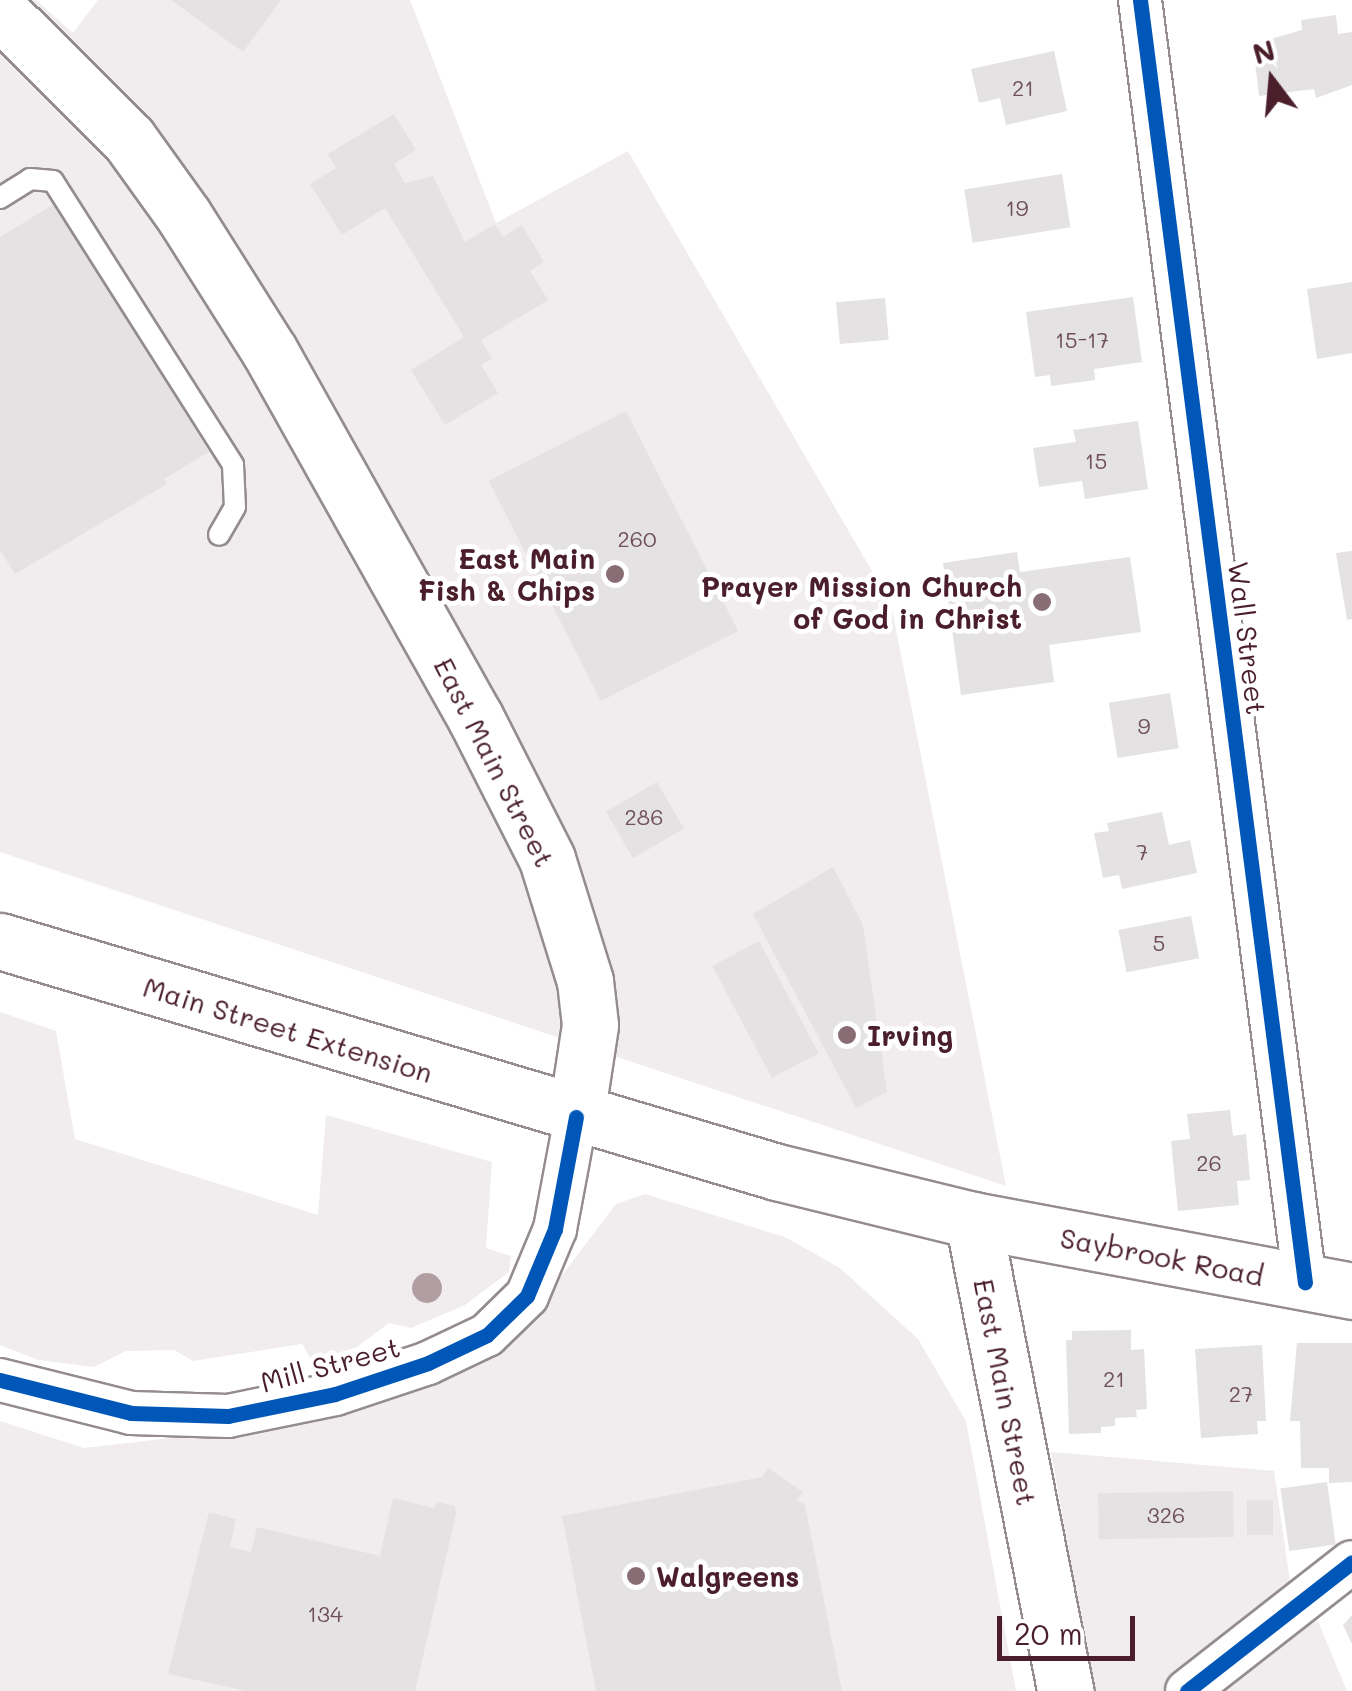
<!DOCTYPE html>
<html>
<head>
<meta charset="utf-8">
<style>
	body { margin:0 }
	#map { position:relative; width:1352px; height:1691px; overflow:hidden; background:#fff; font-family:Mali,sans-serif }
	div>[style] { position:absolute }
	[style*='--x'] { left:calc(var(--x)*1px); top:calc(var(--y)*1px); width:calc(var(--w)*1px); rotate:calc(var(--a)*1deg) }
	.built>* { inset:0; background:#f1edee }
	.building>* { inset:0; background:#e4e2e3; transform-origin:0 0 }
	.roads { filter:drop-shadow(2px 0 #948c8e) drop-shadow(-2px 0 #948c8e) drop-shadow(0 2px #948c8e) drop-shadow(0 -2px #948c8e) }
	.lane>* { height:20px; margin:-10px; padding:0 10px; transform-origin:10px; border-radius:10px; background:#fff }
	.street>* { height:42px; margin:-21px; padding:0 21px; transform-origin:21px; border-radius:21px; background:#fff }
	.secondary>* { height:55px; margin:-27.5px; padding:0 27.5px; transform-origin:27.5px; border-radius:27.5px; background:#fff }
	.primary>* { height:55px; margin:-27.5px; padding:0 27.5px; transform-origin:27.5px; border-radius:27.5px; background:#fff }
	.cycleway>* { height:15px; margin:-7.5px; padding:0 7.5px; transform-origin:7.5px; border-radius:7.5px; background:#0057b8 }
	.trees>* { width:30px; height:30px; margin:-15px; border-radius:50%; background:#b19ea3 }
	.dots>* { width:28px; height:28px; translate:-50% -50%; box-sizing:border-box; border:5px solid #fff; border-radius:50% }
	span { translate:-50% -50%; white-space:nowrap; text-align:center; line-height:1.15; -webkit-text-stroke:10px #fff; paint-order:stroke }
	.number-label { font-size:22px; color:#705059 }
	.number-label span { -webkit-text-stroke-width:0 }
	.poi-label { font-size:28px; color:#4a1f2b; font-weight:700 }
	.right { translate:-100% -50%; text-align:right }
	.left { translate:0 -50%; text-align:left }
	.street-label { font-size:28px; color:#4a1f2b }
	.north { position:absolute; left:1222px; top:30px; width:100px; height:100px; -webkit-text-stroke:8px #fff; paint-order:stroke; rotate:344deg; font-size:28px; font-weight:700; line-height:40px; text-align:center; color:#4a1f2b }
	.north::after { content:''; display:block; margin:auto; width:35px; height:45px; background:#4a1f2b; clip-path:polygon(50% 0,100% 100%,50% 72%,0 100%) }
	.scale { position:absolute; left:997px; top:1616px; width:138px; height:45px; box-sizing:border-box; border:5px solid #4a1f2b; border-top:0; padding-left:12px; font-size:30px; line-height:35px; white-space:nowrap; color:#4a1f2b; -webkit-text-stroke:8px #fff; paint-order:stroke }
</style>
</head>
<body>
<div id="map">
	<div class="built">
		<div style="clip-path:polygon(36px 0,73px 33px,98px 0,410px 0,496px 223px,628px 151px,891px 604px,1006px 1186px,0 852px,0 1px)"></div>
		<div style="clip-path:polygon(0 1012px,56px 1031px,75px 1139px,318px 1215px,326px 1115px,492px 1162px,486px 1248px,511px 1256px,509px 1272px,465px 1305px,411px 1328px,389px 1323px,357px 1347px,312px 1361px,302px 1344px,193px 1361px,174px 1350px,126px 1351px,94px 1367px,38px 1360px,0 1345px)"></div>
		<div style="clip-path:polygon(645px 1194px,785px 1237px,840px 1268px,918px 1339px,966px 1421px,1016px 1691px,0 1691px,0 1421px,84px 1448px,310px 1422px,516px 1336px,616px 1204px)"></div>
		<div style="clip-path:polygon(1051px 1452px,1274px 1471px,1297px 1630px,1318px 1621px,1347px 1691px,1094px 1691px)"></div>
	</div>
	<div class="building">
		<div style="clip-path:polygon(171px 0,281px 0,243px 52px)"></div>
		<div style="clip-path:polygon(1336px 15px,1338px 34px,1352px 32px,1352px 85px,1316px 98px,1314px 89px,1259px 96px,1253px 44px,1302px 30px,1301px 20px)"></div>
		<div style="clip-path:polygon(1054px 51px,1067px 111px,1006px 125px,1000px 98px,979px 103px,971px 69px)"></div>
		<div style="clip-path:polygon(394px 114px,416px 150px,394px 164px,405px 183px,433px 176px,465px 242px,495px 224px,503px 237px,522px 225px,544px 262px,530px 271px,548px 300px,481px 340px,492px 359px,481px 365px,498px 393px,445px 425px,411px 370px,464px 337px,385px 208px,342px 235px,310px 184px,336px 168px,328px 154px)"></div>
		<div style="left:1062px;top:174px;width:54px;height:99px;rotate:81deg"></div>
		<div style="clip-path:polygon(54px 204px,209px 452px,164px 479px,167px 484px,15px 574px,0 550px,0 237px)"></div>
		<div style="clip-path:polygon(1352px 282px,1352px 353px,1317px 359px,1307px 289px)"></div>
		<div style="clip-path:polygon(1133px 297px,1142px 362px,1094px 369px,1095px 380px,1051px 386px,1050px 375px,1035px 377px,1026px 312px)"></div>
		<div style="left:885px;top:298px;width:42px;height:49px;rotate:85deg"></div>
		<div style="left:626px;top:411px;width:247px;height:154px;rotate:63deg"></div>
		<div style="clip-path:polygon(1138px 421px,1148px 489px,1085px 499px,1082px 481px,1039px 487px,1033px 448px,1076px 442px,1073px 430px)"></div>
		<div style="clip-path:polygon(1352px 551px,1352px 619px,1347px 620px,1336px 553px)"></div>
		<div style="clip-path:polygon(1017px 552px,1020px 572px,1130px 557px,1141px 632px,1049px 645px,1054px 682px,961px 695px,943px 563px)"></div>
		<div style="left:1170px;top:693px;width:56px;height:62px;rotate:81deg"></div>
		<div style="left:657px;top:782px;width:54px;height:59px;rotate:60deg"></div>
		<div style="clip-path:polygon(1162px 812px,1169px 845px,1190px 840px,1197px 873px,1122px 889px,1119px 875px,1103px 878px,1094px 833px,1109px 831px,1107px 823px)"></div>
		<div style="clip-path:polygon(833px 867px,863px 925px,887px 1092px,856px 1108px,753px 914px)"></div>
		<div style="left:1191px;top:916px;width:43px;height:74px;rotate:79deg"></div>
		<div style="left:759px;top:941px;width:127px;height:53px;rotate:62deg"></div>
		<div style="clip-path:polygon(1230px 1110px,1233px 1136px,1246px 1134px,1250px 1180px,1237px 1181px,1239px 1205px,1178px 1211px,1171px 1141px,1190px 1139px,1187px 1114px)"></div>
		<div style="clip-path:polygon(1131px 1330px,1131px 1350px,1144px 1349px,1147px 1409px,1136px 1410px,1137px 1417px,1115px 1418px,1115px 1426px,1101px 1427px,1101px 1433px,1069px 1434px,1066px 1340px,1072px 1340px,1072px 1331px)"></div>
		<div style="clip-path:polygon(1297px 1343px,1352px 1343px,1352px 1482px,1329px 1483px,1329px 1468px,1301px 1468px,1300px 1421px,1290px 1421px)"></div>
		<div style="clip-path:polygon(1262px 1345px,1266px 1421px,1257px 1421px,1258px 1434px,1201px 1438px,1195px 1349px)"></div>
		<div style="clip-path:polygon(768px 1468px,803px 1492px,797px 1500px,805px 1505px,842px 1691px,596px 1691px,562px 1516px,762px 1477px)"></div>
		<div style="left:1327px;top:1482px;width:63px;height:47px;rotate:82deg"></div>
		<div style="left:1233px;top:1491px;width:46px;height:135px;rotate:89deg"></div>
		<div style="clip-path:polygon(393px 1498px,434px 1508px,437px 1502px,455px 1506px,456px 1514px,415px 1691px,247px 1691px,168px 1674px,209px 1512px,236px 1519px,230px 1547px,251px 1552px,257px 1527px,380px 1556px)"></div>
		<div style="left:1273px;top:1500px;width:35px;height:26px;rotate:90deg"></div>
		<div style="clip-path:polygon(1352px 1615px,1352px 1644px,1343px 1625px)"></div>
	</div>
	<div class="roads">
		<div class="lane">
			<div style="--x:0;--y:198;--w:36;--a:-32"></div>
			<div style="--x:30;--y:179;--w:23;--a:5"></div>
			<div style="--x:53;--y:181;--w:336;--a:57.6"></div>
			<div style="--x:233;--y:465;--w:42;--a:87.3"></div>
			<div style="--x:235;--y:507;--w:32;--a:120"></div>
		</div>
		<div class="street">
			<div style="--x:1140;--y:0;--w:1293;--a:82.67"></div>
			<div style="--x:0;--y:1380;--w:135;--a:14.1"></div>
			<div style="--x:131;--y:1413;--w:97;--a:1.8"></div>
			<div style="--x:228;--y:1416;--w:109;--a:-11.6"></div>
			<div style="--x:335;--y:1394;--w:98;--a:-18.4"></div>
			<div style="--x:428;--y:1363;--w:65;--a:-25.4"></div>
			<div style="--x:487;--y:1335;--w:56;--a:-44.3"></div>
			<div style="--x:527;--y:1296;--w:73;--a:-67.3"></div>
			<div style="--x:555;--y:1229;--w:114;--a:-79.4"></div>
			<div style="--x:1187;--y:1691;--w:209;--a:-38"></div>
		</div>
		<div class="secondary">
			<div style="--x:973;--y:1220;--w:480;--a:78.9"></div>
		</div>
		<div class="primary">
			<div style="--x:0;--y:11;--w:180;--a:44.8"></div>
			<div style="--x:128;--y:138;--w:96;--a:54.3"></div>
			<div style="--x:184;--y:216;--w:161;--a:57.7"></div>
			<div style="--x:270;--y:352;--w:419;--a:60.7"></div>
			<div style="--x:475;--y:717;--w:159;--a:63.1"></div>
			<div style="--x:547;--y:859;--w:128;--a:72.7"></div>
			<div style="--x:585;--y:981;--w:44;--a:83.5"></div>
			<div style="--x:590;--y:1025;--w:93;--a:98.7"></div>
			<div style="--x:0;--y:941;--w:811;--a:16.56"></div>
			<div style="--x:777;--y:1172;--w:202;--a:13.8"></div>
			<div style="--x:973;--y:1220;--w:386;--a:10.6"></div>
		</div>
	</div>
	<div class="cycleway">
		<div style="--x:1140;--y:0;--w:1293;--a:82.67"></div>
		<div style="--x:0;--y:1380;--w:135;--a:14.1"></div>
		<div style="--x:131;--y:1413;--w:97;--a:1.8"></div>
		<div style="--x:228;--y:1416;--w:109;--a:-11.6"></div>
		<div style="--x:335;--y:1394;--w:98;--a:-18.4"></div>
		<div style="--x:428;--y:1363;--w:65;--a:-25.4"></div>
		<div style="--x:487;--y:1335;--w:56;--a:-44.3"></div>
		<div style="--x:527;--y:1296;--w:73;--a:-67.3"></div>
		<div style="--x:555;--y:1229;--w:114;--a:-79.4"></div>
		<div style="--x:1187;--y:1691;--w:209;--a:-38"></div>
	</div>
	<div class="trees">
		<div style="left:427px;top:1288px"></div>
	</div>
	<div class="dots">
		<div style="left:615px;top:574px;background:#896d75"></div>
		<div style="left:1042px;top:602px;background:#896d75"></div>
		<div style="left:847px;top:1035px;background:#896d75"></div>
		<div style="left:636px;top:1576px;background:#896d75"></div>
	</div>
	<div class="number-label">
		<span style="left:1023px;top:88px">21</span>
		<span style="left:1017px;top:208px">19</span>
		<span style="left:1082px;top:340px">15-17</span>
		<span style="left:1096px;top:461px">15</span>
		<span style="left:637px;top:539px">260</span>
		<span style="left:1144px;top:726px">9</span>
		<span style="left:644px;top:817px">286</span>
		<span style="left:1142px;top:852px">7</span>
		<span style="left:1159px;top:943px">5</span>
		<span style="left:1209px;top:1163px">26</span>
		<span style="left:1114px;top:1379px">21</span>
		<span style="left:1241px;top:1394px">27</span>
		<span style="left:1166px;top:1515px">326</span>
		<span style="left:325px;top:1614px">134</span>
	</div>
	<div class="poi-label">
		<span class="right" style="left:595px;top:574px">East Main<br>Fish &amp; Chips</span>
		<span class="right" style="left:1022px;top:602px">Prayer Mission Church<br>of God in Christ</span>
		<span class="left" style="left:867px;top:1035px">Irving</span>
		<span class="left" style="left:656px;top:1576px">Walgreens</span>
	</div>
	<div class="street-label">
		<span style="left:1248px;top:638px;rotate:83deg">Wall Street</span>
		<span style="left:495px;top:762px;rotate:63deg">East Main Street</span>
		<span style="left:288px;top:1029px;rotate:17deg">Main Street Extension</span>
		<span style="left:1162px;top:1256px;rotate:11deg">Saybrook Road</span>
		<span style="left:330px;top:1364px;rotate:-15deg">Mill Street</span>
		<span style="left:1006px;top:1392px;rotate:79deg">East Main Street</span>
	</div>
	<div class="north">N</div>
	<div class="scale">20 m</div>
</div>
</body>
</html>
